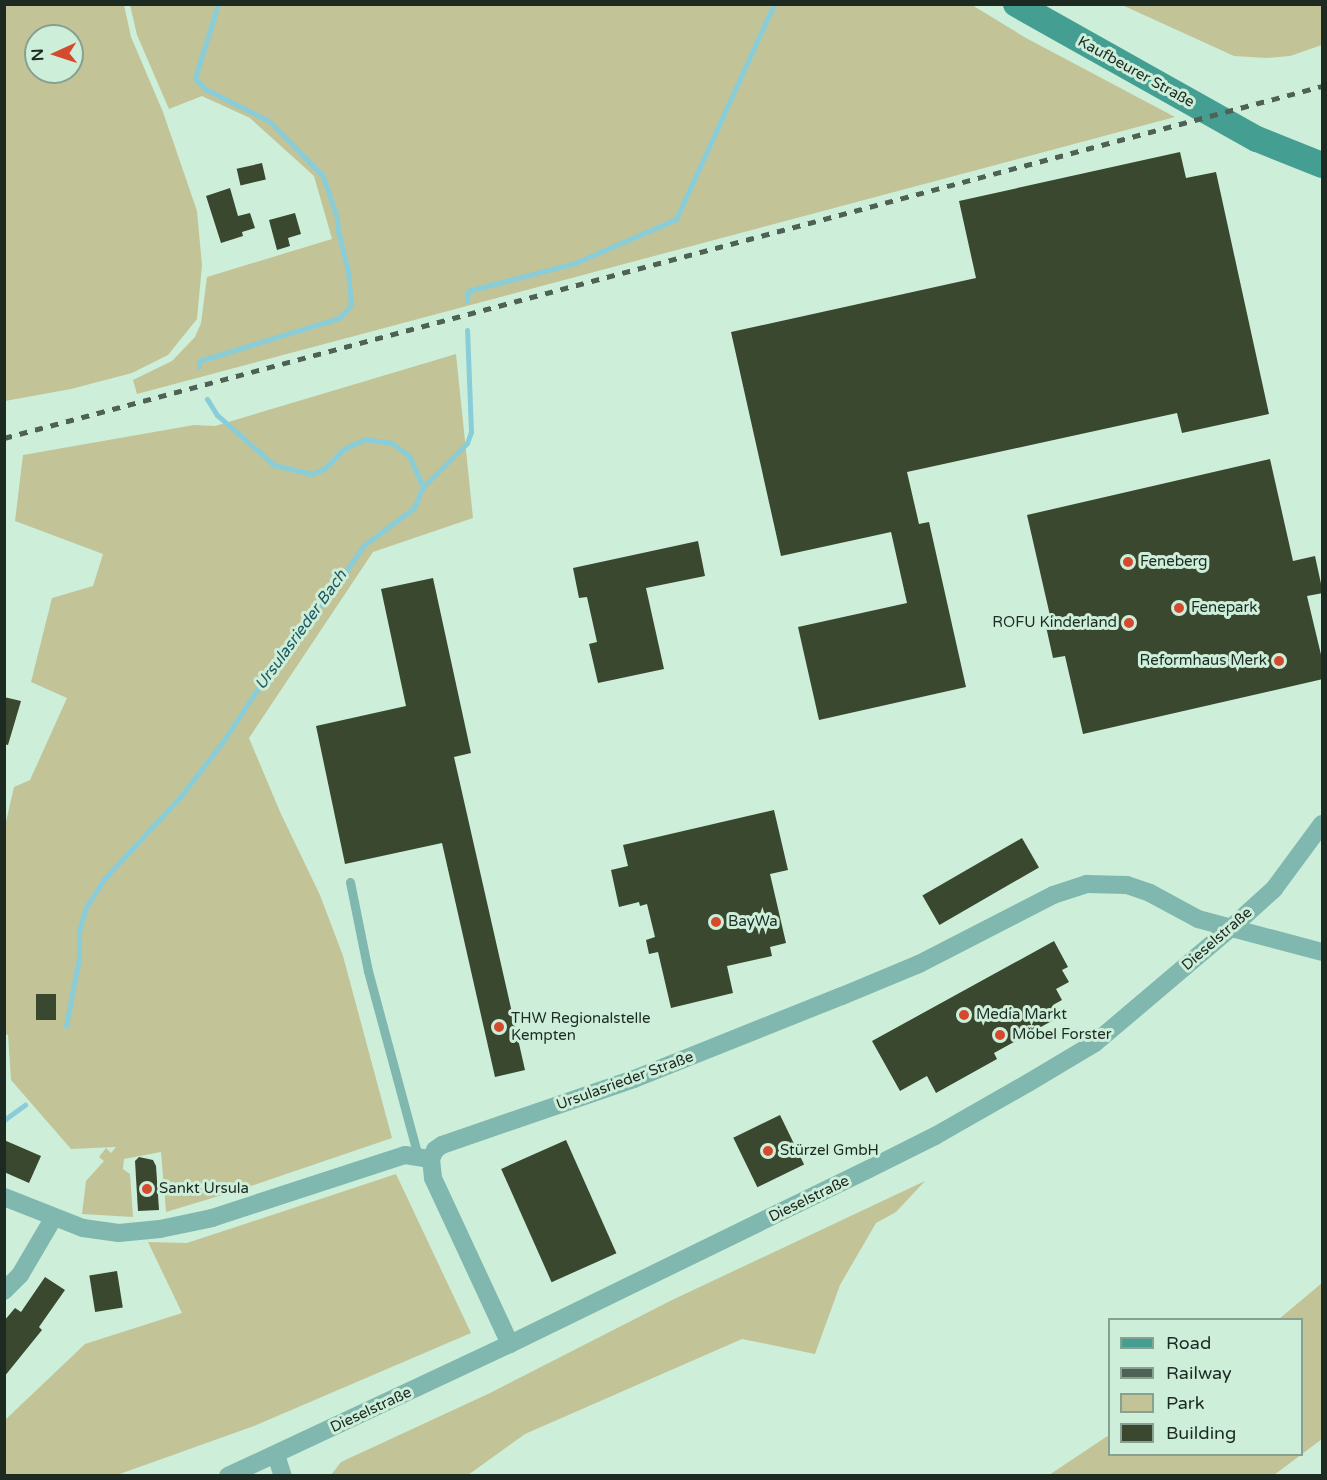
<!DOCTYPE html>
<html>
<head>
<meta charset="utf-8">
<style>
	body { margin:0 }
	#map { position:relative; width:1327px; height:1480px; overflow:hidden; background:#cdefda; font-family:"Varela Round",sans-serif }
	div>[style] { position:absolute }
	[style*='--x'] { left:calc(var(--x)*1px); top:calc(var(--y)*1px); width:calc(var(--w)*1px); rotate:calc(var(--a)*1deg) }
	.green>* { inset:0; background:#c3c398 }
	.stream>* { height:5px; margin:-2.5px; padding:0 2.5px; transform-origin:2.5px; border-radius:2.5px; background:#89cdd8 }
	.building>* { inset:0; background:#39482f; transform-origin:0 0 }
	.lane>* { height:9px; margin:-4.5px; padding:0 4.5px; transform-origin:4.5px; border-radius:4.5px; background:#80b7ae }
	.street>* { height:18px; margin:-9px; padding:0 9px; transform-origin:9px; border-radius:9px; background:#80b7ae }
	.secondary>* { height:26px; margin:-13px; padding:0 13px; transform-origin:13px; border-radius:13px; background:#449f92 }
	.rail>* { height:4.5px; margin-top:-2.25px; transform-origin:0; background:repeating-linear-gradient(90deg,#4e6155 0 8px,transparent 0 16px) }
	.dots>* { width:16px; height:16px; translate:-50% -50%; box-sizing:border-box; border:3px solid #cdefda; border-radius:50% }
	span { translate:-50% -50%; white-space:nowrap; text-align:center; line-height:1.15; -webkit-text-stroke:6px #cdefda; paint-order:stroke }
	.street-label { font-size:15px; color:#1d2a22 }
	.poi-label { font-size:15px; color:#1d2a22 }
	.left { translate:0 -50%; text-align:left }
	.right { translate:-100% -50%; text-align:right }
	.water-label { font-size:16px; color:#215a62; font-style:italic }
	.frame { position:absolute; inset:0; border:6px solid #1d2a22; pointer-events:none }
	.legend { position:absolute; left:1108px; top:1318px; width:195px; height:138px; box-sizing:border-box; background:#cdefda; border:2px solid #87a090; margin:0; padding:8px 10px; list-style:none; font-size:18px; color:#1d2a22 }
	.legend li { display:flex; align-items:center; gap:12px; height:30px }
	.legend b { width:30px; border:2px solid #87a090 }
	.north { position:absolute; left:24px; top:24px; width:60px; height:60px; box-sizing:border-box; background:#cdefda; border:2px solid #87a090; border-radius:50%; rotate:267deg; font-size:16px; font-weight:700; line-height:24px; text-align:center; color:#1d2a22 }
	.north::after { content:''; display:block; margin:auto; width:21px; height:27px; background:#d54a2e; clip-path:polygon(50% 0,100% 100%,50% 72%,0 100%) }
</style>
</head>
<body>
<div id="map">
	<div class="green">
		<div style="clip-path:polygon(evenodd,5px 4px,124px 5px,131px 37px,163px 112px,197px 211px,202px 265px,197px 319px,168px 355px,132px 373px,71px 389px,5px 401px,5px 4px,36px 36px,72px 36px,72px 72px,36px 72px,36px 36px)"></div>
		<div style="clip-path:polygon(130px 5px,972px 5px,1026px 38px,1175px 117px,137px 394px,133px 380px,172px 361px,195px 337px,201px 323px,207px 277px,332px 239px,314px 176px,250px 118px,202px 96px,169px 109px,137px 35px)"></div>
		<div style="clip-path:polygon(1122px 5px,1322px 5px,1322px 45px,1290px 56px,1266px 58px,1234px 56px)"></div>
		<div style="clip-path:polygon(456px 354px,473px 518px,373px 552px,249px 738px,281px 814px,320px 895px,343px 956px,392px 1138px,242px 1189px,166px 1212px,161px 1152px,124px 1159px,123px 1169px,130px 1174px,133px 1217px,82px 1214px,86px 1181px,104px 1161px,99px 1157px,106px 1148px,111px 1153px,116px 1147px,71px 1149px,11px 1080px,8px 1035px,5px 1034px,5px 826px,14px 787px,30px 780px,67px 698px,31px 682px,52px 598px,93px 586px,103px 554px,15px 521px,23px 455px,194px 425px,215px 426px)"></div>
		<div style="clip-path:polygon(396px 1174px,471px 1333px,254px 1426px,117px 1475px,5px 1475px,5px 1420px,85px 1344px,182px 1313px,148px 1242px,187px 1243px)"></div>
		<div style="clip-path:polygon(925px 1181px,896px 1212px,876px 1223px,840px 1285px,815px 1354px,742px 1339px,525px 1434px,468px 1475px,331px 1475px,341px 1462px,490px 1393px,672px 1300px)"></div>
		<div style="clip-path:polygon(1322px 1283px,1322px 1439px,1274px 1475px,1049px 1475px,1109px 1435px,1110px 1454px,1302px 1454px,1302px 1320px,1279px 1319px)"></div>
	</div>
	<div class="stream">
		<div style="--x:467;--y:301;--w:10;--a:-84"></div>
		<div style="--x:468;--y:291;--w:111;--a:-14.7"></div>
		<div style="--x:575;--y:263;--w:110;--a:-23.5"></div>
		<div style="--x:676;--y:219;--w:236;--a:-65.5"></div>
		<div style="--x:199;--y:367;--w:6;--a:-90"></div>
		<div style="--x:199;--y:361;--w:146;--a:-17.1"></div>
		<div style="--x:339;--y:318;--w:18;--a:-47"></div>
		<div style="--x:351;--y:305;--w:34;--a:-95"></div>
		<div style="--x:348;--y:271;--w:41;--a:-104"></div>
		<div style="--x:338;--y:231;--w:13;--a:-94"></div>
		<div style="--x:337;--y:218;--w:44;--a:-108.4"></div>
		<div style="--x:323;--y:176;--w:77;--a:-134.5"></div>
		<div style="--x:269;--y:121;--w:72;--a:-153.4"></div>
		<div style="--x:205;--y:89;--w:15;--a:-132"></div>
		<div style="--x:195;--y:78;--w:77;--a:-72.7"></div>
		<div style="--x:423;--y:487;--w:62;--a:-45"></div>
		<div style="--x:467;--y:443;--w:12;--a:-70"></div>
		<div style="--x:471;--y:432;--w:102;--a:-92.2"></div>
		<div style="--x:66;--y:1026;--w:69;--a:-79.2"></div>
		<div style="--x:79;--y:958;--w:27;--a:-90"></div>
		<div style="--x:79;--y:931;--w:25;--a:-74"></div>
		<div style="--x:86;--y:907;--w:33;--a:-57"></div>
		<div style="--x:104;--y:879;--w:113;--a:-47.1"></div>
		<div style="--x:181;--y:796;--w:71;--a:-52.5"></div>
		<div style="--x:224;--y:740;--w:115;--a:-56.7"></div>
		<div style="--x:287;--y:644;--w:83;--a:-50.4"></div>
		<div style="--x:340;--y:580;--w:42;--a:-55.6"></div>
		<div style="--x:364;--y:545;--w:62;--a:-36.5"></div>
		<div style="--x:414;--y:508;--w:23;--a:-67"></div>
		<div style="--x:423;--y:487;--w:34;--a:-114"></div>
		<div style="--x:409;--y:456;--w:21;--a:-143"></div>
		<div style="--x:392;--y:443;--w:27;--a:-172"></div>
		<div style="--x:365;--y:439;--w:23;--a:155"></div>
		<div style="--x:344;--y:449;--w:28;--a:135"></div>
		<div style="--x:324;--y:469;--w:14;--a:159"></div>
		<div style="--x:311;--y:474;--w:38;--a:-166"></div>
		<div style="--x:274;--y:465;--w:76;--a:-138.7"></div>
		<div style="--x:217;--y:415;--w:19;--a:-122"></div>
		<div style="--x:4;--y:1120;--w:26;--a:-36"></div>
	</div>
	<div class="building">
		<div style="clip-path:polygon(1180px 152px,1186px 178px,1216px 172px,1269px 414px,1182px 433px,1177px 413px,907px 472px,919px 524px,929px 522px,966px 687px,819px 720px,798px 627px,907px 603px,891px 532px,781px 556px,731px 332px,976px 278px,959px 201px)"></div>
		<div style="left:262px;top:163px;width:17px;height:26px;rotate:77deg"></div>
		<div style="clip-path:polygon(230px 188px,238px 216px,250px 213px,255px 228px,242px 232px,243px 236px,221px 243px,206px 196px)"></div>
		<div style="clip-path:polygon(295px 213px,301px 234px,288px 238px,290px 246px,277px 250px,269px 220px)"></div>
		<div style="clip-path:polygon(1270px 459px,1293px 561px,1315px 556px,1323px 593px,1307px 596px,1323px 663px,1323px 679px,1083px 734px,1065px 656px,1053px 658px,1045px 622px,1051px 620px,1027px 515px)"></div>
		<div style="clip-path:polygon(698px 541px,705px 576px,646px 588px,664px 669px,598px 683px,589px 644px,597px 642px,587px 597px,579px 598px,573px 568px)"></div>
		<div style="clip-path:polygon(433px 578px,471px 753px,454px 757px,525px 1070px,495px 1077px,442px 843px,345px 864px,316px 726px,406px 706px,381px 589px)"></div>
		<div style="clip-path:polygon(4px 697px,21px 701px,8px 745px,4px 744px)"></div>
		<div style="clip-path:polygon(774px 810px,788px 870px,770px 874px,786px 943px,770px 947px,772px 956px,727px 966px,733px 993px,671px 1008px,658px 952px,649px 954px,646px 940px,655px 937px,647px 904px,640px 906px,639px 902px,619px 907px,611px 870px,628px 866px,623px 845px)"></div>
		<div style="left:1022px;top:838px;width:34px;height:115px;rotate:60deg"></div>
		<div style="clip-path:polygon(1054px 941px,1068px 967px,1062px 970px,1069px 982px,1056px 989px,1062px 1000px,1053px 1005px,1059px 1017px,994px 1053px,997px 1059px,936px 1093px,927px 1076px,900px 1091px,872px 1041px)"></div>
		<div style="left:36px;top:994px;width:20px;height:26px"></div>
		<div style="left:780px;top:1115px;width:55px;height:52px;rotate:64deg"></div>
		<div style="clip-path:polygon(4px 1140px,41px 1156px,29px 1183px,4px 1172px)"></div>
		<div style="left:566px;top:1140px;width:124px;height:71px;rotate:66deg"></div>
		<div style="clip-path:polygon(139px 1157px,153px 1160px,156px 1166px,159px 1210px,138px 1211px,135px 1161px)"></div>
		<div style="left:117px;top:1271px;width:37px;height:28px;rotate:81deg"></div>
		<div style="clip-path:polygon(45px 1277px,65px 1290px,39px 1327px,42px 1330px,4px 1377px,4px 1321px,15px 1308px,21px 1312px)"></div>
	</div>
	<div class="lane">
		<div style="--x:350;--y:882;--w:91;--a:78.6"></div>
		<div style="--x:368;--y:971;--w:192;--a:74.9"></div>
	</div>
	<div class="street">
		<div style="--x:4;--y:1197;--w:85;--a:21.4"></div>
		<div style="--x:83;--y:1228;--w:36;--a:8"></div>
		<div style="--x:119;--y:1233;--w:41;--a:-5.6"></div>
		<div style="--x:160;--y:1229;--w:53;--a:-11.9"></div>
		<div style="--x:212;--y:1218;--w:203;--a:-18.1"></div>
		<div style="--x:405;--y:1155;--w:26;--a:9"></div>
		<div style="--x:4;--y:1291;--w:23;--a:-45"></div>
		<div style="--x:20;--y:1275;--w:67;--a:-59.6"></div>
		<div style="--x:510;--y:1344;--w:183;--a:-114.9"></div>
		<div style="--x:433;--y:1178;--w:19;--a:-96"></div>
		<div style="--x:431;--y:1159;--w:10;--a:-66"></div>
		<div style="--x:435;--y:1150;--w:9;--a:-36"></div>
		<div style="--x:442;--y:1145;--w:203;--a:-19"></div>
		<div style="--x:634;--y:1079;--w:224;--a:-21.8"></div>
		<div style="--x:842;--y:996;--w:83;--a:-22.6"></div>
		<div style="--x:919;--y:964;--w:151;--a:-27.2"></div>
		<div style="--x:1053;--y:895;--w:36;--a:-18"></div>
		<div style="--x:1087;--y:884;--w:40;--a:1.4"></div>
		<div style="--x:1127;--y:885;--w:24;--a:19"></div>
		<div style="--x:1150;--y:893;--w:55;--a:28.4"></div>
		<div style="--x:1198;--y:919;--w:128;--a:14.9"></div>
		<div style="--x:276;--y:1455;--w:22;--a:72"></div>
		<div style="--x:228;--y:1476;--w:311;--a:-25.1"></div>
		<div style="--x:510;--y:1344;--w:399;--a:-26"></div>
		<div style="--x:869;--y:1169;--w:74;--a:-26.6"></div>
		<div style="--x:935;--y:1136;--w:107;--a:-29.7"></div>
		<div style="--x:1028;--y:1083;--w:78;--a:-30.8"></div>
		<div style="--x:1095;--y:1043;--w:180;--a:-40.3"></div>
		<div style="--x:1232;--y:927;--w:57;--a:-42.1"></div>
		<div style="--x:1274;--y:889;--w:81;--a:-53.6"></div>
	</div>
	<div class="secondary">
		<div style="--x:1016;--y:4;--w:276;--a:29.3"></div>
		<div style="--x:1257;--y:139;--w:70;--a:21.8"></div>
	</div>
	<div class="rail">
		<div style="--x:4;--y:438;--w:1364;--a:-14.95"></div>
	</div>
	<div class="dots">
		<div style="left:1128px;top:562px;background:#d54a2e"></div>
		<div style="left:1179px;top:608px;background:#d54a2e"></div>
		<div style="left:1129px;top:623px;background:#d54a2e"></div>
		<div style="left:1279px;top:661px;background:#d54a2e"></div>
		<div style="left:716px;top:922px;background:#d54a2e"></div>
		<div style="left:964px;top:1015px;background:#d54a2e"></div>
		<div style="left:499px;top:1027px;background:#d54a2e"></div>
		<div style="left:1000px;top:1035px;background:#d54a2e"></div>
		<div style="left:768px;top:1151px;background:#d54a2e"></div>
		<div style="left:147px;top:1189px;background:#d54a2e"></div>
	</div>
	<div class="street-label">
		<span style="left:1136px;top:72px;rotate:29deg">Kaufbeurer Straße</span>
		<span style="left:1217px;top:939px;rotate:-41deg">Dieselstraße</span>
		<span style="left:625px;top:1081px;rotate:-20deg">Ursulasrieder Straße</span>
		<span style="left:809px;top:1199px;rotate:-26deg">Dieselstraße</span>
		<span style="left:371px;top:1410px;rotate:-25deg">Dieselstraße</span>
	</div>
	<div class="poi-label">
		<span class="left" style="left:1140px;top:562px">Feneberg</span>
		<span class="left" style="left:1191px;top:608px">Fenepark</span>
		<span class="right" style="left:1117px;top:623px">ROFU Kinderland</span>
		<span class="right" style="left:1267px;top:661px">Reformhaus Merk</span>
		<span class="left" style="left:728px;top:922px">BayWa</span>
		<span class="left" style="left:976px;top:1015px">Media Markt</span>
		<span class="left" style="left:511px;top:1027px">THW Regionalstelle<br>Kempten</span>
		<span class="left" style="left:1012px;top:1035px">Möbel Forster</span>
		<span class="left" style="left:780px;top:1151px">Stürzel GmbH</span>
		<span class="left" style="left:159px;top:1189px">Sankt Ursula</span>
	</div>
	<div class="water-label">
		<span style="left:301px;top:630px;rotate:-54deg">Ursulasrieder Bach</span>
	</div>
	<div class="frame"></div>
	<ul class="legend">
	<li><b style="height:8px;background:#449f92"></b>Road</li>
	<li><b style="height:8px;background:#4e6155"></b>Railway</li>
	<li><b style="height:16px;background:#c3c398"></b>Park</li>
	<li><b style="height:16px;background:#39482f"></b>Building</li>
	</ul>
	<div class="north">N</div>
</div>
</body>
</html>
